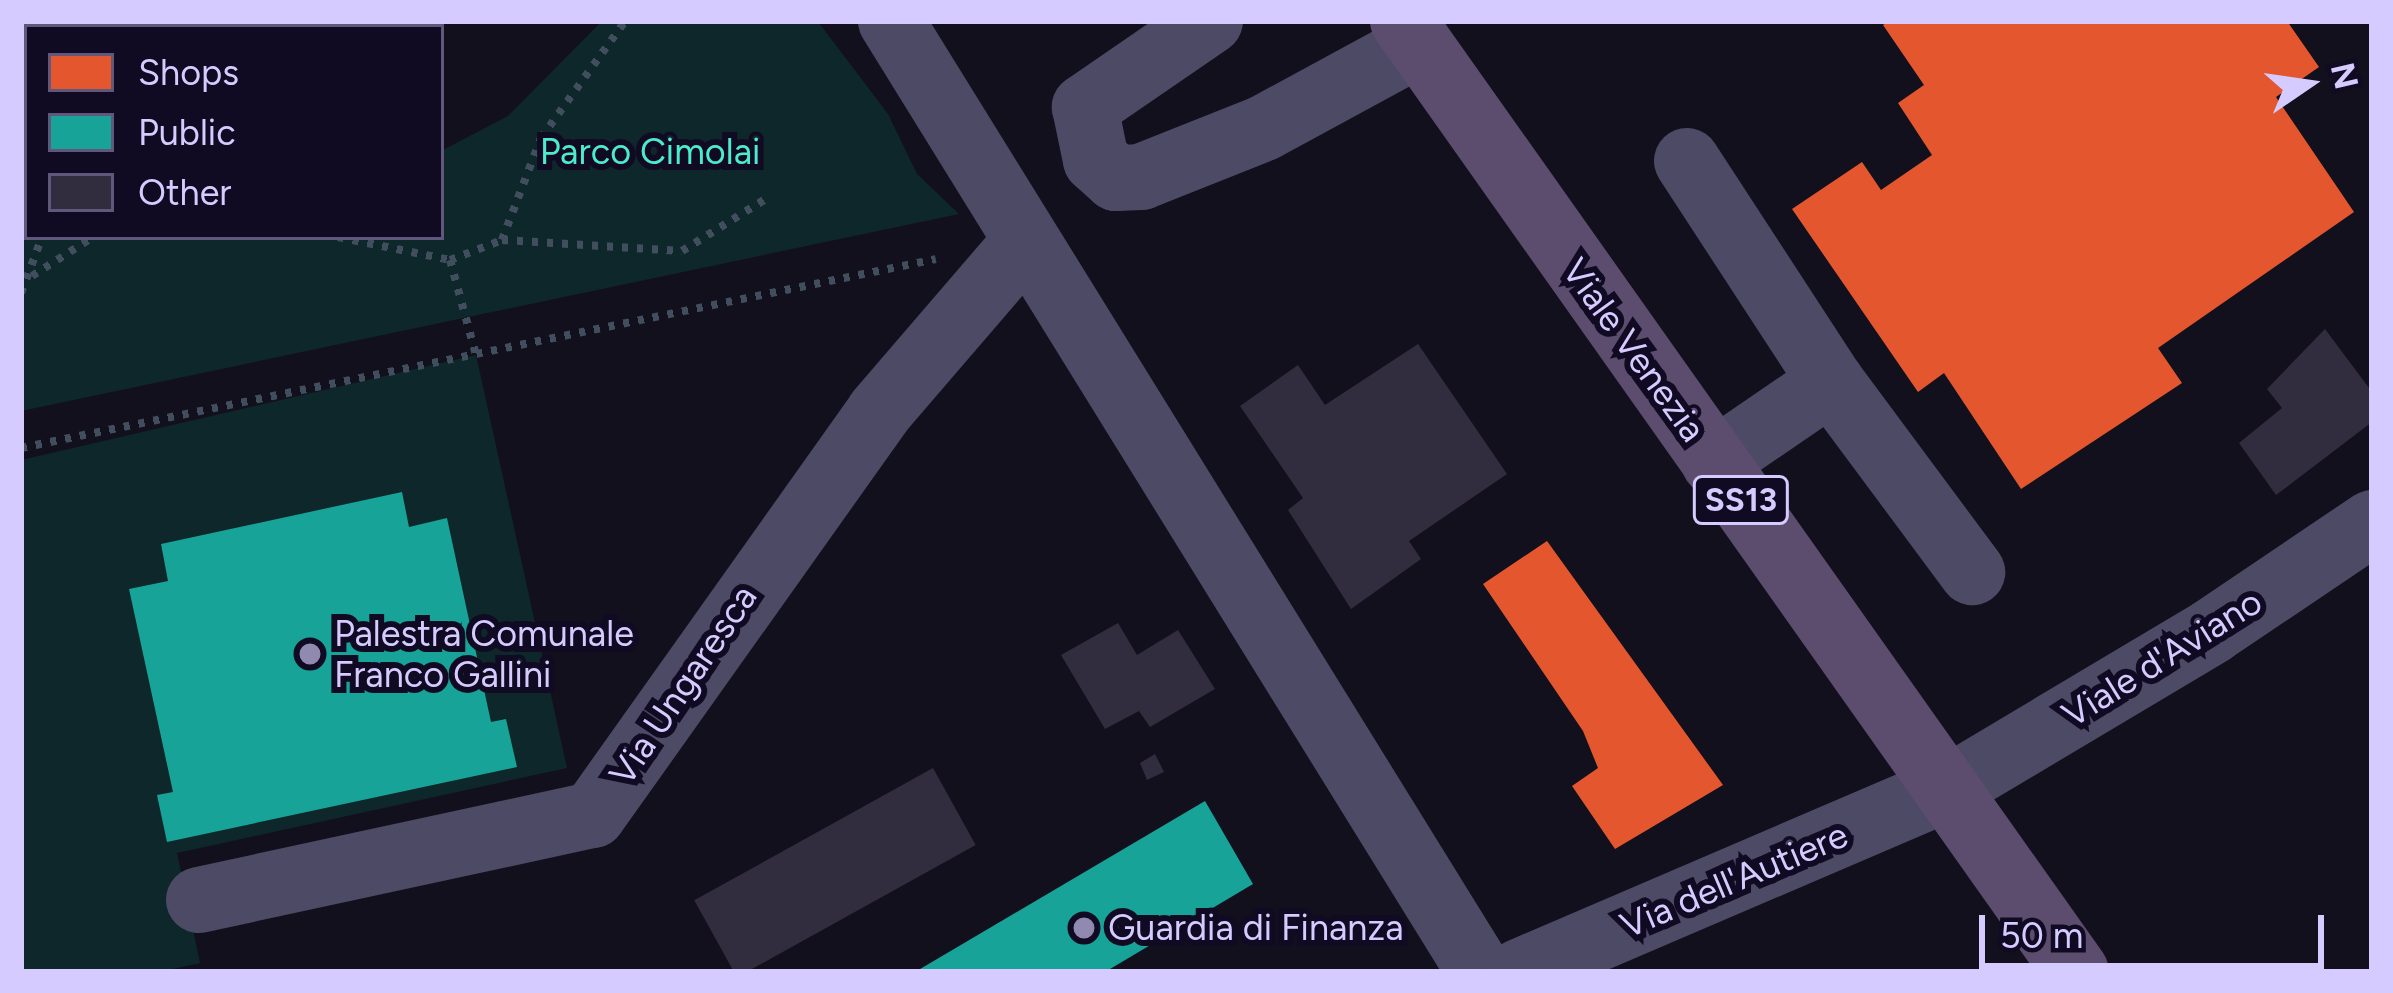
<!DOCTYPE html>
<html>
<head>
<meta charset="utf-8">
<style>
	body { margin:0 }
	#map { position:relative; width:2393px; height:993px; overflow:hidden; background:#13101d; font-family:Figtree,sans-serif }
	div>[style] { position:absolute }
	[style*='--x'] { left:calc(var(--x)*1px); top:calc(var(--y)*1px); width:calc(var(--w)*1px); rotate:calc(var(--a)*1deg) }
	.green>* { inset:0; background:#0e272a }
	.shops>* { inset:0; background:#e4572e }
	.public>* { inset:0; background:#17a398 }
	.building>* { inset:0; background:#312d3f; transform-origin:0 0 }
	.path>* { height:8px; margin-top:-4px; transform-origin:0; background:repeating-linear-gradient(90deg,#414e5e 0 6px,transparent 0 15px) }
	.minor>* { height:66px; margin:-33px; padding:0 33px; transform-origin:33px; border-radius:33px; background:#4d4a66 }
	.major>* { height:66px; margin:-33px; padding:0 33px; transform-origin:33px; border-radius:33px; background:#5c4d6f }
	.dots>* { width:33px; height:33px; translate:-50% -50%; box-sizing:border-box; border:6px solid #100b22; border-radius:50% }
	span { translate:-50% -50%; white-space:nowrap; text-align:center; line-height:1.15; -webkit-text-stroke:12px #100b22; paint-order:stroke }
	.shield-label span { padding:3px 9px; background:#100b22; border:3px solid; border-radius:9px; -webkit-text-stroke-width:0 }
	.shield-label { font-size:33px; color:#d5cbff; font-weight:700 }
	.park-label { font-size:36px; color:#4cebce }
	.street-label { font-size:36px; color:#d5cbff }
	.poi-label { font-size:36px; color:#d5cbff }
	.left { translate:0 -50%; text-align:left }
	.frame { position:absolute; inset:0; border:24px solid #d5cbff; pointer-events:none }
	.legend { position:absolute; left:24px; top:24px; width:420px; height:216px; box-sizing:border-box; background:#100b22; border:3px solid #5f587a; margin:0; padding:15px 21px; list-style:none; font-size:36px; color:#d5cbff }
	.legend li { display:flex; align-items:center; gap:24px; height:60px }
	.legend b { width:60px; border:3px solid #5f587a }
	.north { position:absolute; left:2249px; top:24px; width:120px; height:120px; -webkit-text-stroke:9px #100b22; paint-order:stroke; rotate:77deg; font-size:33px; font-weight:700; line-height:48px; text-align:center; color:#d5cbff }
	.north::after { content:''; display:block; margin:auto; width:42px; height:54px; background:#d5cbff; clip-path:polygon(50% 0,100% 100%,50% 72%,0 100%) }
	.scale { position:absolute; left:1979px; top:915px; width:345px; height:54px; box-sizing:border-box; border:6px solid #d5cbff; border-top:0; padding-left:15px; font-size:36px; line-height:42px; white-space:nowrap; color:#d5cbff; -webkit-text-stroke:9px #100b22; paint-order:stroke }
</style>
</head>
<body>
<div id="map">
	<div class="green">
		<div style="clip-path:polygon(21px 21px,186px 27px,27px 27px,27px 237px,441px 237px,441px 151px,508px 116px,602px 21px,819px 23px,888px 114px,917px 174px,959px 214px,21px 411px)"></div>
		<div style="clip-path:polygon(476px 355px,567px 768px,177px 853px,200px 963px,159px 972px,21px 972px,21px 460px)"></div>
	</div>
	<div class="shops">
		<div style="clip-path:polygon(1889px 21px,2287px 21px,2319px 67px,2276px 97px,2354px 212px,2158px 348px,2182px 383px,2021px 489px,1944px 373px,1918px 392px,1792px 209px,1862px 162px,1881px 190px,1932px 155px,1898px 103px,1924px 85px,1883px 25px)"></div>
		<div style="clip-path:polygon(1547px 541px,1723px 785px,1615px 849px,1572px 786px,1598px 768px,1583px 731px,1483px 584px)"></div>
	</div>
	<div class="public">
		<div style="clip-path:polygon(402px 492px,409px 527px,447px 518px,491px 722px,506px 719px,517px 767px,167px 842px,157px 795px,173px 792px,129px 589px,168px 581px,161px 544px)"></div>
		<div style="clip-path:polygon(1205px 801px,1253px 884px,1105px 972px,915px 972px)"></div>
	</div>
	<div class="building">
		<div style="clip-path:polygon(2325px 329px,2372px 392px,2372px 422px,2276px 495px,2239px 443px,2282px 408px,2267px 389px)"></div>
		<div style="clip-path:polygon(1418px 344px,1507px 474px,1409px 541px,1421px 559px,1351px 609px,1288px 510px,1303px 498px,1240px 406px,1298px 365px,1325px 405px)"></div>
		<div style="clip-path:polygon(1118px 623px,1137px 655px,1178px 630px,1215px 689px,1150px 727px,1139px 711px,1105px 729px,1061px 655px)"></div>
		<div style="clip-path:polygon(1155px 754px,1164px 772px,1147px 780px,1140px 763px)"></div>
		<div style="left:933px;top:768px;width:88px;height:273px;rotate:61deg"></div>
	</div>
	<div class="path">
		<div style="--x:24;--y:21;--w:7;--a:63"></div>
		<div style="--x:338;--y:237;--w:114;--a:11.6"></div>
		<div style="--x:450;--y:260;--w:56;--a:-21"></div>
		<div style="--x:502;--y:240;--w:109;--a:-69.1"></div>
		<div style="--x:541;--y:138;--w:144;--a:-54.3"></div>
		<div style="--x:502;--y:240;--w:180;--a:3.5"></div>
		<div style="--x:682;--y:251;--w:97;--a:-31.9"></div>
		<div style="--x:450;--y:260;--w:98;--a:74.7"></div>
		<div style="--x:32;--y:276;--w:72;--a:-32.6"></div>
		<div style="--x:21;--y:293;--w:60;--a:-69.4"></div>
		<div style="--x:21;--y:448;--w:934;--a:-11.67"></div>
	</div>
	<div class="minor">
		<div style="--x:891;--y:21;--w:1119;--a:58.23"></div>
		<div style="--x:1210;--y:21;--w:152;--a:145.5"></div>
		<div style="--x:1085;--y:107;--w:54;--a:78.3"></div>
		<div style="--x:1096;--y:160;--w:27;--a:42"></div>
		<div style="--x:1116;--y:178;--w:25;--a:-2"></div>
		<div style="--x:1141;--y:177;--w:132;--a:-21.7"></div>
		<div style="--x:1264;--y:128;--w:176;--a:-28.5"></div>
		<div style="--x:1687;--y:161;--w:264;--a:56.9"></div>
		<div style="--x:1831;--y:382;--w:237;--a:53.4"></div>
		<div style="--x:1714;--y:462;--w:142;--a:-34.4"></div>
		<div style="--x:199;--y:900;--w:403;--a:-12.2"></div>
		<div style="--x:593;--y:815;--w:494;--a:-54.6"></div>
		<div style="--x:879;--y:412;--w:225;--a:-49.3"></div>
		<div style="--x:1519;--y:972;--w:468;--a:-23.2"></div>
		<div style="--x:1949;--y:788;--w:306;--a:-30.8"></div>
		<div style="--x:2212;--y:631;--w:193;--a:-34"></div>
	</div>
	<div class="major">
		<div style="--x:1403;--y:21;--w:1165;--a:54.71"></div>
	</div>
	<div class="dots">
		<div style="left:310px;top:654px;background:#918ab0"></div>
		<div style="left:1084px;top:928px;background:#918ab0"></div>
	</div>
	<div class="shield-label">
		<span style="left:1741px;top:500px">SS13</span>
	</div>
	<div class="park-label">
		<span style="left:650px;top:152px">Parco Cimolai</span>
	</div>
	<div class="street-label">
		<span style="left:1634px;top:350px;rotate:54deg">Viale Venezia</span>
		<span style="left:2162px;top:658px;rotate:-32deg">Viale d'Aviano</span>
		<span style="left:683px;top:685px;rotate:-56deg">Via Ungaresca</span>
		<span style="left:1734px;top:880px;rotate:-23deg">Via dell'Autiere</span>
	</div>
	<div class="poi-label">
		<span class="left" style="left:334px;top:654px">Palestra Comunale<br>Franco Gallini</span>
		<span class="left" style="left:1108px;top:928px">Guardia di Finanza</span>
	</div>
	<div class="frame"></div>
	<ul class="legend">
	<li><b style="height:33px;background:#e4572e"></b>Shops</li>
	<li><b style="height:33px;background:#17a398"></b>Public</li>
	<li><b style="height:33px;background:#312d3f"></b>Other</li>
	</ul>
	<div class="north">N</div>
	<div class="scale">50 m</div>
</div>
</body>
</html>
